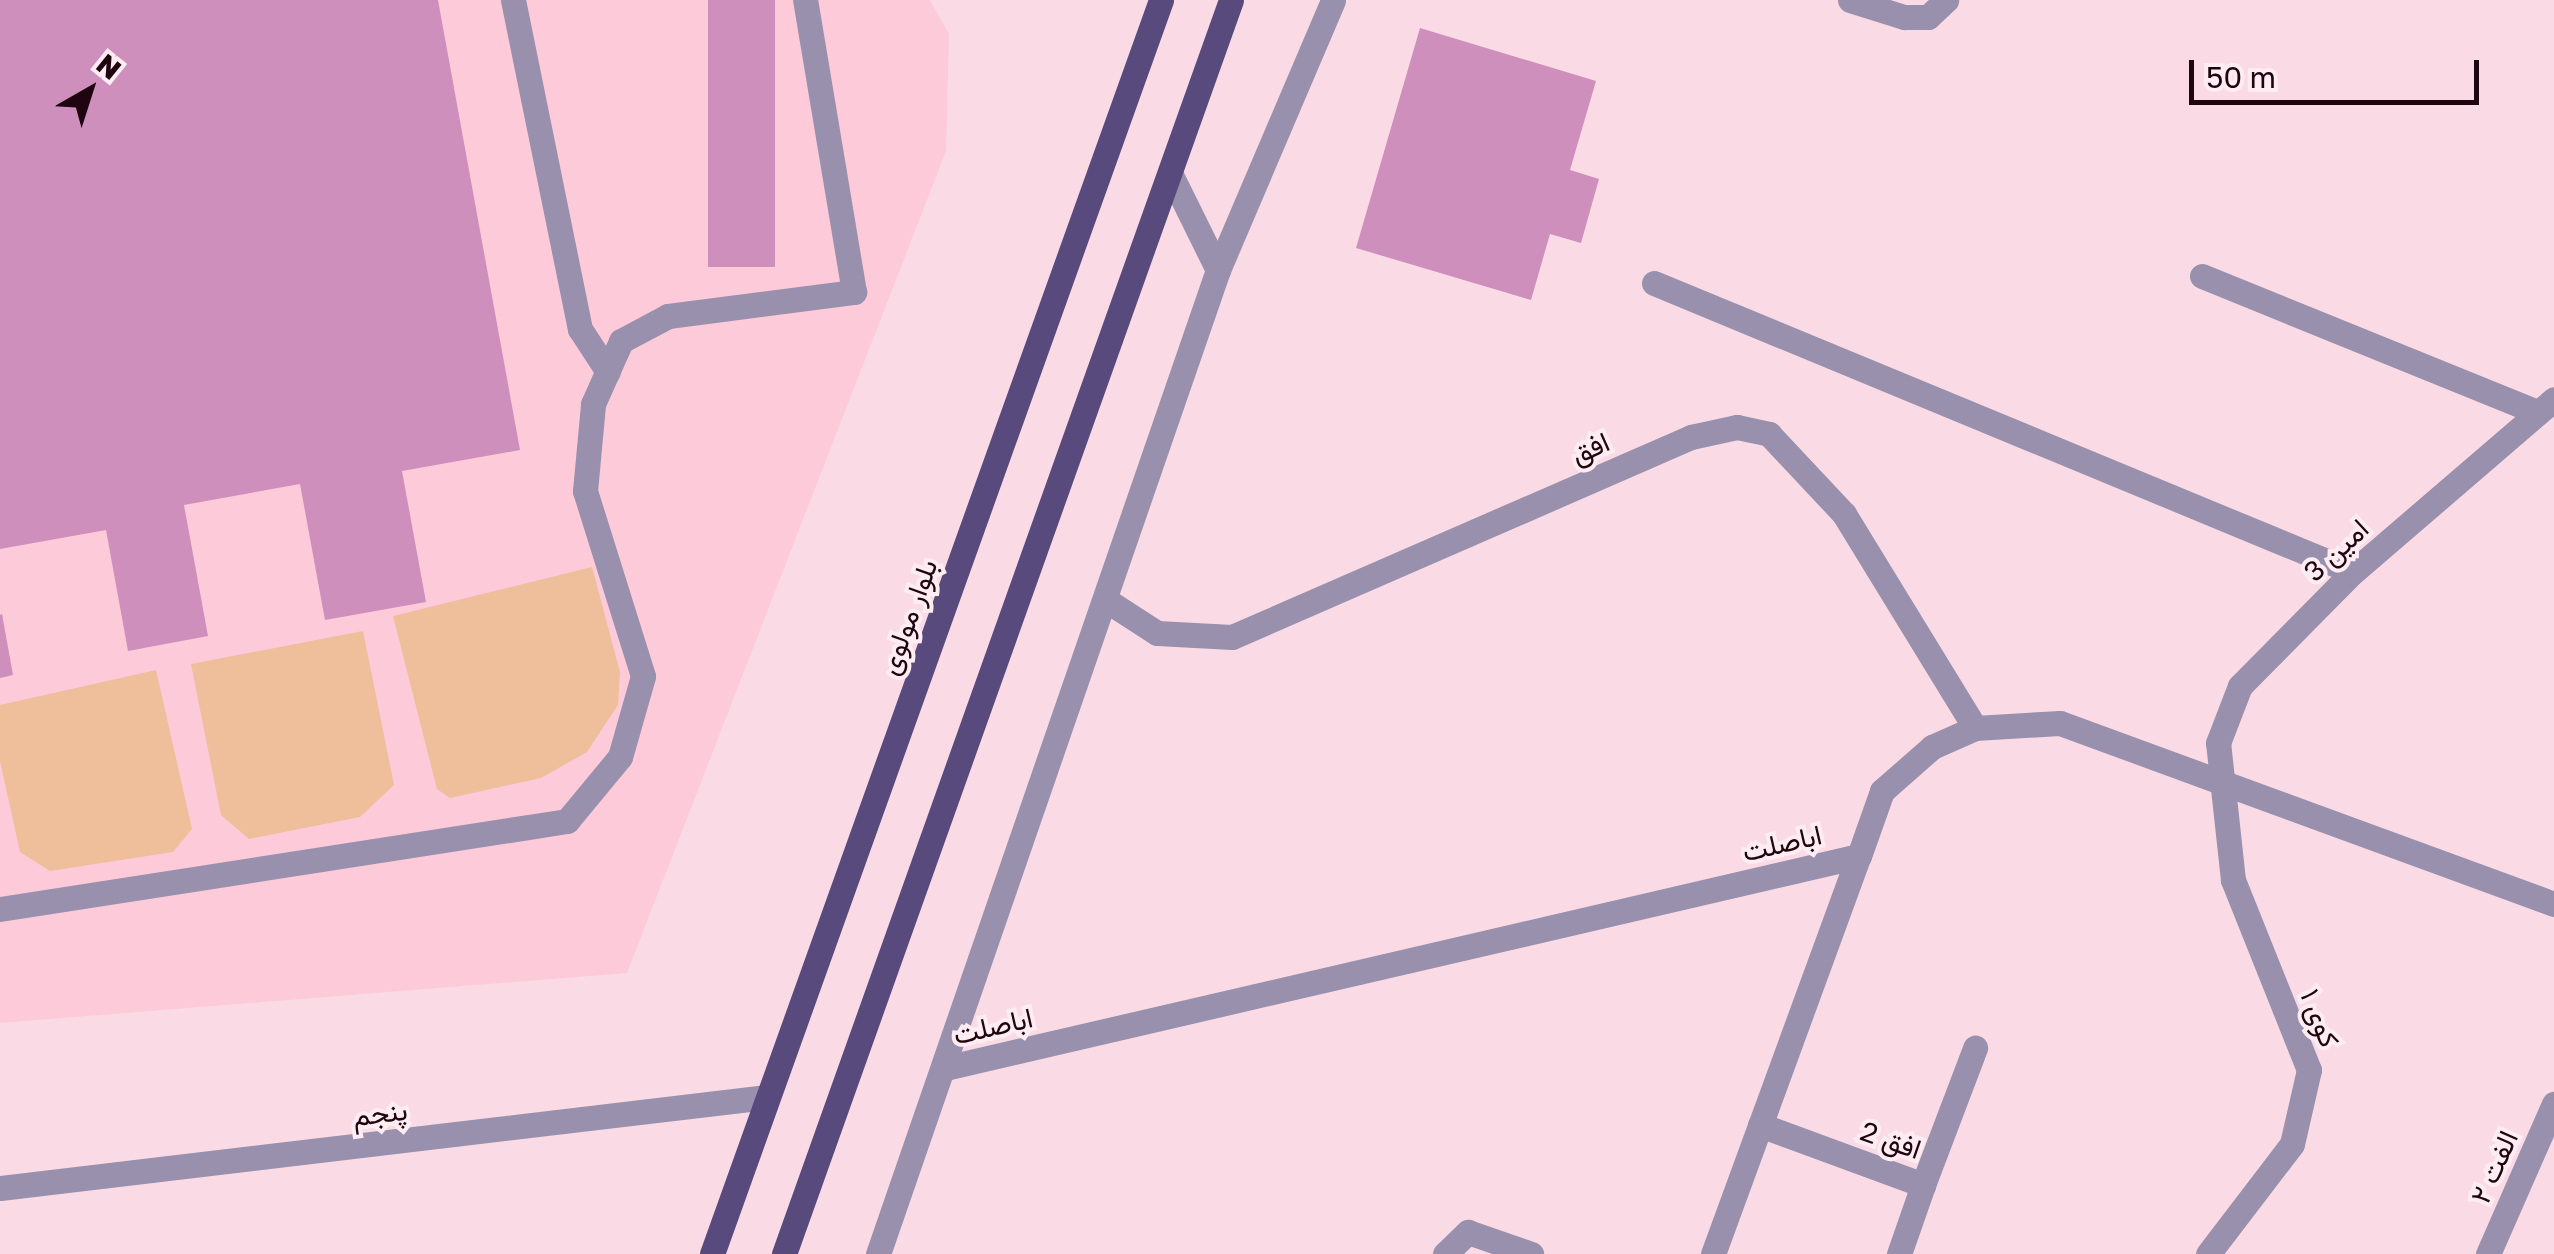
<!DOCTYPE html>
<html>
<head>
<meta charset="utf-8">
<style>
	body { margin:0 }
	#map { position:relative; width:2554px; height:1254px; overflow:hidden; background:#fadbe5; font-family:"Golos Text",Vazirmatn,sans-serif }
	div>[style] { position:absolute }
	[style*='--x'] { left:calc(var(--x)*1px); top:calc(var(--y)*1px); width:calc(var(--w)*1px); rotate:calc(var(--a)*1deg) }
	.built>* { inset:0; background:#fdcada }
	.green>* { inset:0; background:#efbe9b }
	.building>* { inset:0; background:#ce8fbd; transform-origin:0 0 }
	.minor>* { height:25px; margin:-12.5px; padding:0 12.5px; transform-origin:12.5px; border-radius:12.5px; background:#9890ad }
	.major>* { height:25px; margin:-12.5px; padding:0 12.5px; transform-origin:12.5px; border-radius:12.5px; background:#594a7d }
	span { translate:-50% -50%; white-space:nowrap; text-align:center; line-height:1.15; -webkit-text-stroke:8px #fdedf2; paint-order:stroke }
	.street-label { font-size:28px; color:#1e050f }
	.north { position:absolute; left:40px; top:40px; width:100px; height:100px; -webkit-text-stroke:8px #fdedf2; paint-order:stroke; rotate:39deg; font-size:28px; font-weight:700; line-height:40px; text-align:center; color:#1e050f }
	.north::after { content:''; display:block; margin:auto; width:35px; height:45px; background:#1e050f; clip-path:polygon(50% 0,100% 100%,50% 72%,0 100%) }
	.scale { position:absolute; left:2189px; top:60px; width:290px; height:45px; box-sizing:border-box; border:5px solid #1e050f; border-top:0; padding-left:12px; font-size:30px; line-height:35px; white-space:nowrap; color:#1e050f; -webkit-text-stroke:8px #fdedf2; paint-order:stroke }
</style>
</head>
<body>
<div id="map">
	<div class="built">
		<div style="clip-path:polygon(0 0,930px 0,949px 34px,946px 151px,627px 973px,0 1023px)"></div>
	</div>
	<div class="green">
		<div style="clip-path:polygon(592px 567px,620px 672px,618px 705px,587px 752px,541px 778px,450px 798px,437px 789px,393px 616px)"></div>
		<div style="clip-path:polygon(363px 631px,394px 785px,360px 817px,249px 839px,221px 815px,191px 664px)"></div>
		<div style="clip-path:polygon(156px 670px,192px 829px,173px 852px,50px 871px,20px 852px,0 761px,0 705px)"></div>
	</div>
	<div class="building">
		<div style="clip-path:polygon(0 0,438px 0,520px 450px,402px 471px,426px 602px,325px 620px,300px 484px,184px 505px,208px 636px,128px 651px,106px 530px,0 549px)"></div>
		<div style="left:708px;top:0;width:67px;height:267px"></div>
		<div style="clip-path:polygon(1420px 28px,1596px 81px,1570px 170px,1599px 179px,1581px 243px,1550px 234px,1531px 300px,1356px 248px)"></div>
		<div style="clip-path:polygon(2px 614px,13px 675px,0 678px,0 615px)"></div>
	</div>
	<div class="minor">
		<div style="--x:513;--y:0;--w:336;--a:78.5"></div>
		<div style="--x:580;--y:329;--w:51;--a:56.9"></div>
		<div style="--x:1850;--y:0;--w:57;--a:17.5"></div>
		<div style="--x:1904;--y:17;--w:24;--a:0"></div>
		<div style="--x:1928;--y:17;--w:25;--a:-43"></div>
		<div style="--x:1172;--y:177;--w:104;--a:63.7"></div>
		<div style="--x:2202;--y:276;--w:362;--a:22.1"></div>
		<div style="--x:1654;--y:283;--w:756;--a:22.46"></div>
		<div style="--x:1109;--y:602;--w:57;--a:32.9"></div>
		<div style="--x:1157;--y:633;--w:75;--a:3.1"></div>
		<div style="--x:1232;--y:637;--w:501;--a:-23.54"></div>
		<div style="--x:1691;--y:437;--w:47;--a:-12.3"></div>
		<div style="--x:1737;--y:427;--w:33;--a:12"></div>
		<div style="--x:1769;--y:434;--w:110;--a:46.8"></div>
		<div style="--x:1844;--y:514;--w:251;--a:58.5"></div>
		<div style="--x:0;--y:909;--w:574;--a:-8.82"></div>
		<div style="--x:567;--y:821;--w:83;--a:-50.4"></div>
		<div style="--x:620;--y:757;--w:84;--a:-74.1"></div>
		<div style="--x:643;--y:676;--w:194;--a:-107.4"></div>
		<div style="--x:585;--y:491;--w:87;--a:-84.7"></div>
		<div style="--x:593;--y:404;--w:69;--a:-66"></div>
		<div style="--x:621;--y:341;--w:53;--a:-28"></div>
		<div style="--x:668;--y:316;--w:188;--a:-7.4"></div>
		<div style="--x:854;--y:292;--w:296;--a:-99.5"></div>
		<div style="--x:945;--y:1068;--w:938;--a:-13.06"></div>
		<div style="--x:1859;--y:856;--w:69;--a:-70.5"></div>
		<div style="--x:1882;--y:791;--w:67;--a:-41.3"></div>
		<div style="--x:1932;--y:747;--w:47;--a:-23.8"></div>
		<div style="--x:1975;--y:728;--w:85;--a:-3.4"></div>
		<div style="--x:2060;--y:723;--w:526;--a:20.12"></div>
		<div style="--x:1760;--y:1125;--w:174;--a:20.2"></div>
		<div style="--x:1923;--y:1185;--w:147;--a:-69.2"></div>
		<div style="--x:0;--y:1188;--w:772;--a:-6.77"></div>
		<div style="--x:878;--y:1254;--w:1041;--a:-70.94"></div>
		<div style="--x:1218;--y:270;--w:293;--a:-66.9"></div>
		<div style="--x:1445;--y:1254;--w:32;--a:-44"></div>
		<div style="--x:1468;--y:1232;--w:67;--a:19.2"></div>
		<div style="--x:1713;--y:1254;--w:424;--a:-69.9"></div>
		<div style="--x:1899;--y:1254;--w:73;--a:-70.8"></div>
		<div style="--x:2208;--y:1254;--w:138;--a:-52.6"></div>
		<div style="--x:2292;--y:1144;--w:76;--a:-77.1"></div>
		<div style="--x:2309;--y:1070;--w:205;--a:-111.8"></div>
		<div style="--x:2233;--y:880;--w:138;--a:-96.2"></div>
		<div style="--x:2218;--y:743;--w:61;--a:-68.9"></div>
		<div style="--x:2240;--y:686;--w:161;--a:-45.3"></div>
		<div style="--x:2353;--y:572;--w:265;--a:-40.7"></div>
		<div style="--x:2488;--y:1254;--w:164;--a:-66.3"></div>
	</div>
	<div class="major">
		<div style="--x:712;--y:1254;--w:1332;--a:-70.3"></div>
		<div style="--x:784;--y:1254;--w:1331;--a:-70.38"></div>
	</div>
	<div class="street-label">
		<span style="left:1590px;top:448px;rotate:-24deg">افق</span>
		<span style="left:2336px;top:550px;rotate:-43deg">امین 3</span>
		<span style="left:908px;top:617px;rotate:-70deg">بلوار مولوی</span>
		<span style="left:1782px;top:843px;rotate:-13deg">اباصلت</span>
		<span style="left:2320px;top:1018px;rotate:68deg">کوی ۱</span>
		<span style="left:993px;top:1026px;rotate:-13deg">اباصلت</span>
		<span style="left:380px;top:1113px;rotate:-7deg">پنجم</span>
		<span style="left:1891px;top:1140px;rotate:19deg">افق 2</span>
		<span style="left:2494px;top:1167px;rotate:-66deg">الفت ۲</span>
	</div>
	<div class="north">N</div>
	<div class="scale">50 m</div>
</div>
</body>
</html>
